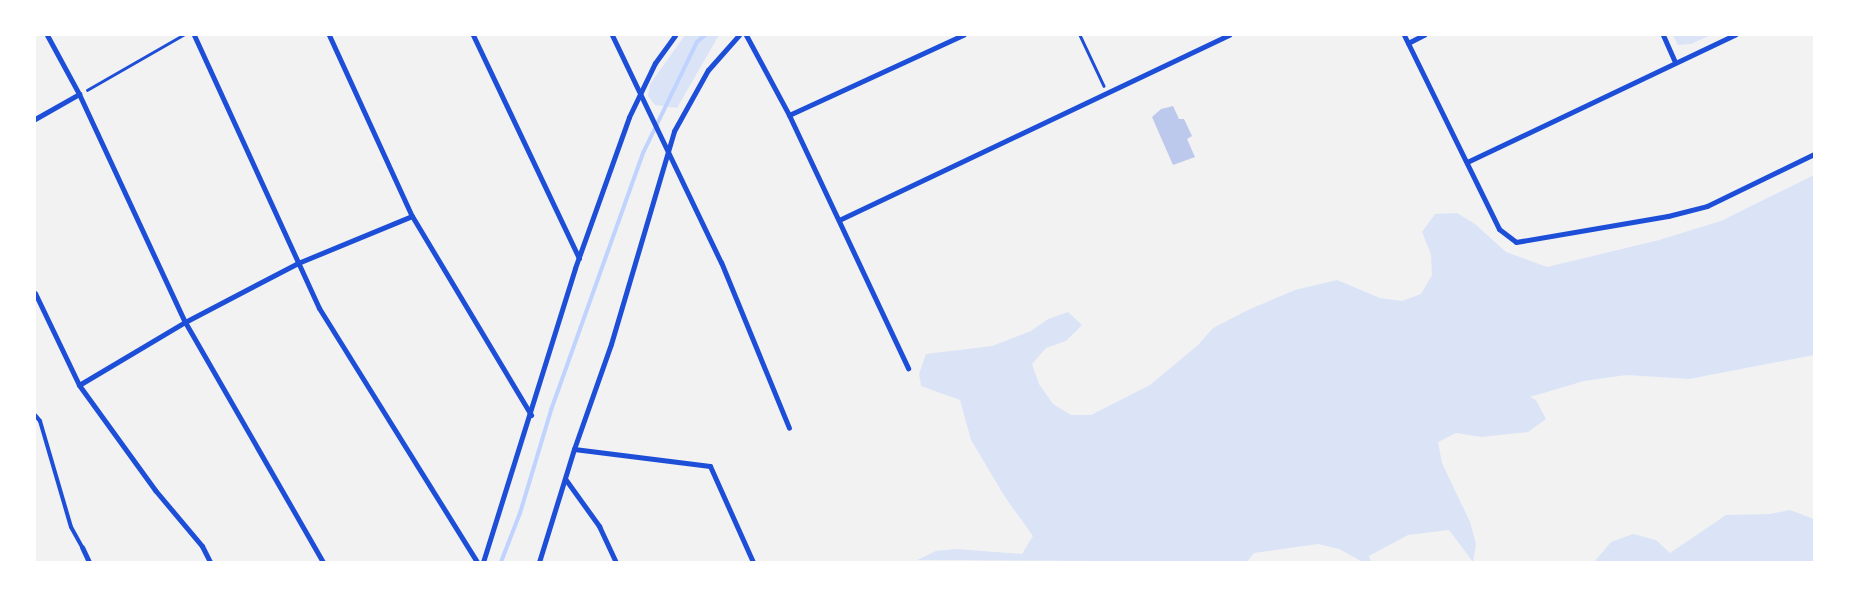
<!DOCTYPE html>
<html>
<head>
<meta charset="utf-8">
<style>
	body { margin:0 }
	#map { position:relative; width:1849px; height:597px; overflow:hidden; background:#f2f2f2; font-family:Barlow,sans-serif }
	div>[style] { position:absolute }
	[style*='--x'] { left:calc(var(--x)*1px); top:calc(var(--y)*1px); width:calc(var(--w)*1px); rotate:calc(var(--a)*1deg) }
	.green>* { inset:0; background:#dbe4f7 }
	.stream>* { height:4px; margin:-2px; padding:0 2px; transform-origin:2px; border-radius:2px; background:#bfd3fe }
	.building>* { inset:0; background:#bdc9ec }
	.path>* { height:2.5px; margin:-1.25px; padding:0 1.25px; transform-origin:1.25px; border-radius:1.25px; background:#1d4ed8 }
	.service>* { height:4px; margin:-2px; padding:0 2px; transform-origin:2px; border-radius:2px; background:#1d4ed8 }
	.minor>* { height:5px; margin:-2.5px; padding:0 2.5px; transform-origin:2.5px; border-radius:2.5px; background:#1d4ed8 }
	span { translate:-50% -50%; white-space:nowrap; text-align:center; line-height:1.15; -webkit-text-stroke:4.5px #fff; paint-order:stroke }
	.frame { position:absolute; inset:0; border:36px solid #fff; pointer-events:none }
</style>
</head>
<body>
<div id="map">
	<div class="green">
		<div style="clip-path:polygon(685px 35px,719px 35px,677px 108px,655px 105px,648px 96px,650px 84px)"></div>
		<div style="clip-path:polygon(1673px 35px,1711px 35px,1691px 44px,1678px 45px)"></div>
		<div style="clip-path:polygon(1814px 175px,1814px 355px,1689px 379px,1626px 375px,1584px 381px,1530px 397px,1536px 400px,1546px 419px,1528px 432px,1481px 437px,1456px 433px,1438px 442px,1442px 463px,1470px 522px,1476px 544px,1473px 562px,1449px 530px,1408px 535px,1369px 556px,1371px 562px,1363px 562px,1339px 549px,1318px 544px,1254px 553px,1247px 562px,917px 560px,936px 551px,957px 549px,1022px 554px,1033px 536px,1005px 497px,971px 440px,960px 400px,921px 386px,919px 374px,926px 354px,992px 346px,1031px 331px,1048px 319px,1068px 312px,1082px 325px,1066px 341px,1046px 348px,1032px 364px,1039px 384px,1053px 404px,1071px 415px,1091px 415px,1150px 385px,1198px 345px,1213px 328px,1250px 309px,1295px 290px,1337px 280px,1380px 298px,1402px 301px,1421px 294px,1432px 275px,1431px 254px,1422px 232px,1435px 214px,1457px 213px,1475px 224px,1506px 252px,1547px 267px,1659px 240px,1721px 221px)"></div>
		<div style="clip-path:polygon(1790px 510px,1814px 519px,1814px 562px,1594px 562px,1611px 542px,1633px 534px,1656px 540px,1670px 553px,1726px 515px,1770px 514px)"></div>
	</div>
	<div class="stream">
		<div style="--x:501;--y:562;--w:53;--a:-68.8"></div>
		<div style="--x:520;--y:513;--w:108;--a:-73.2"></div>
		<div style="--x:551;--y:410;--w:273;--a:-70.3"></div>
		<div style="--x:643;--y:153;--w:123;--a:-64.1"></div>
		<div style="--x:697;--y:42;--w:11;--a:-41"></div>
	</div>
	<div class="building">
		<div style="clip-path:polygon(1173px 106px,1179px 119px,1184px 119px,1192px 136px,1187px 139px,1195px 157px,1173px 165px,1152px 117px,1161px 109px)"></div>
	</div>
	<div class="path">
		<div style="--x:1080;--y:35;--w:56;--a:64.8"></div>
		<div style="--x:87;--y:90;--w:111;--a:-29.8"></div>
	</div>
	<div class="service">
		<div style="--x:35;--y:415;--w:8;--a:50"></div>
		<div style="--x:40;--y:421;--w:110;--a:73.7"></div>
		<div style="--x:71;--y:527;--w:23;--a:61"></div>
	</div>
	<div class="minor">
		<div style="--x:47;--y:35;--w:67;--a:61.5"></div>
		<div style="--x:79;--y:94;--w:251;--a:65.1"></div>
		<div style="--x:185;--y:322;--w:277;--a:60.1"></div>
		<div style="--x:194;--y:35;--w:300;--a:65.4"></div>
		<div style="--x:319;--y:308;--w:299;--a:58.1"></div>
		<div style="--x:329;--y:35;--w:199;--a:65.4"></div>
		<div style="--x:412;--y:216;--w:232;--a:59.1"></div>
		<div style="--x:473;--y:35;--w:247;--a:64.6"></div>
		<div style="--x:612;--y:35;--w:252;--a:64.4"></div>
		<div style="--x:721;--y:262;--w:179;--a:67.7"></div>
		<div style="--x:746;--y:35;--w:91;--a:61.7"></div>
		<div style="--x:789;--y:115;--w:280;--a:64.8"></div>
		<div style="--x:1404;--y:35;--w:216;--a:63.9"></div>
		<div style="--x:1499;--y:229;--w:21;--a:37"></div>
		<div style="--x:1516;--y:242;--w:154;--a:-9.7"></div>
		<div style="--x:1668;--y:216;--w:40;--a:-14.4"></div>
		<div style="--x:1707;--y:206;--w:119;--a:-25.9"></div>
		<div style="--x:1663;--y:35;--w:30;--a:66"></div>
		<div style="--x:1408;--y:43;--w:18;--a:-27"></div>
		<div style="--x:789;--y:115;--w:192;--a:-24.7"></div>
		<div style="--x:35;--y:119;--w:51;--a:-29.6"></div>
		<div style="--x:1467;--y:162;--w:297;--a:-25.4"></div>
		<div style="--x:839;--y:220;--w:432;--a:-25.4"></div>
		<div style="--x:35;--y:293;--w:102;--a:64.4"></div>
		<div style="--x:79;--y:385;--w:130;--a:54.1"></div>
		<div style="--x:155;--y:490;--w:73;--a:50"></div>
		<div style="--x:202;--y:546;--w:18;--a:63"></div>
		<div style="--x:79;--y:385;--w:123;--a:-30.7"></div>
		<div style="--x:185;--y:322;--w:127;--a:-27.6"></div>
		<div style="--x:298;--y:263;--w:123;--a:-22.4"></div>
		<div style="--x:574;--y:449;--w:137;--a:7.1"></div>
		<div style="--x:710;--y:466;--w:105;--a:65.9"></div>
		<div style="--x:566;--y:480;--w:57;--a:54.3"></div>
		<div style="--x:599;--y:526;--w:40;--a:65"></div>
		<div style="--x:82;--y:547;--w:17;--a:65"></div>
		<div style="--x:483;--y:562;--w:308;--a:-72.6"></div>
		<div style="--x:575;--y:268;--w:160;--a:-70.3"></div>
		<div style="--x:629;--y:117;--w:60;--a:-64.3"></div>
		<div style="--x:655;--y:63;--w:34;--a:-54"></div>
		<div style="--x:539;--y:562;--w:118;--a:-72.8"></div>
		<div style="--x:574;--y:449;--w:111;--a:-70.6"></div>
		<div style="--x:611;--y:344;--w:222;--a:-73.5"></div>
		<div style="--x:674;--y:131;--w:70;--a:-60.9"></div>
		<div style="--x:708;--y:70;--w:47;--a:-48.5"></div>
	</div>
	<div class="frame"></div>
</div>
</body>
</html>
